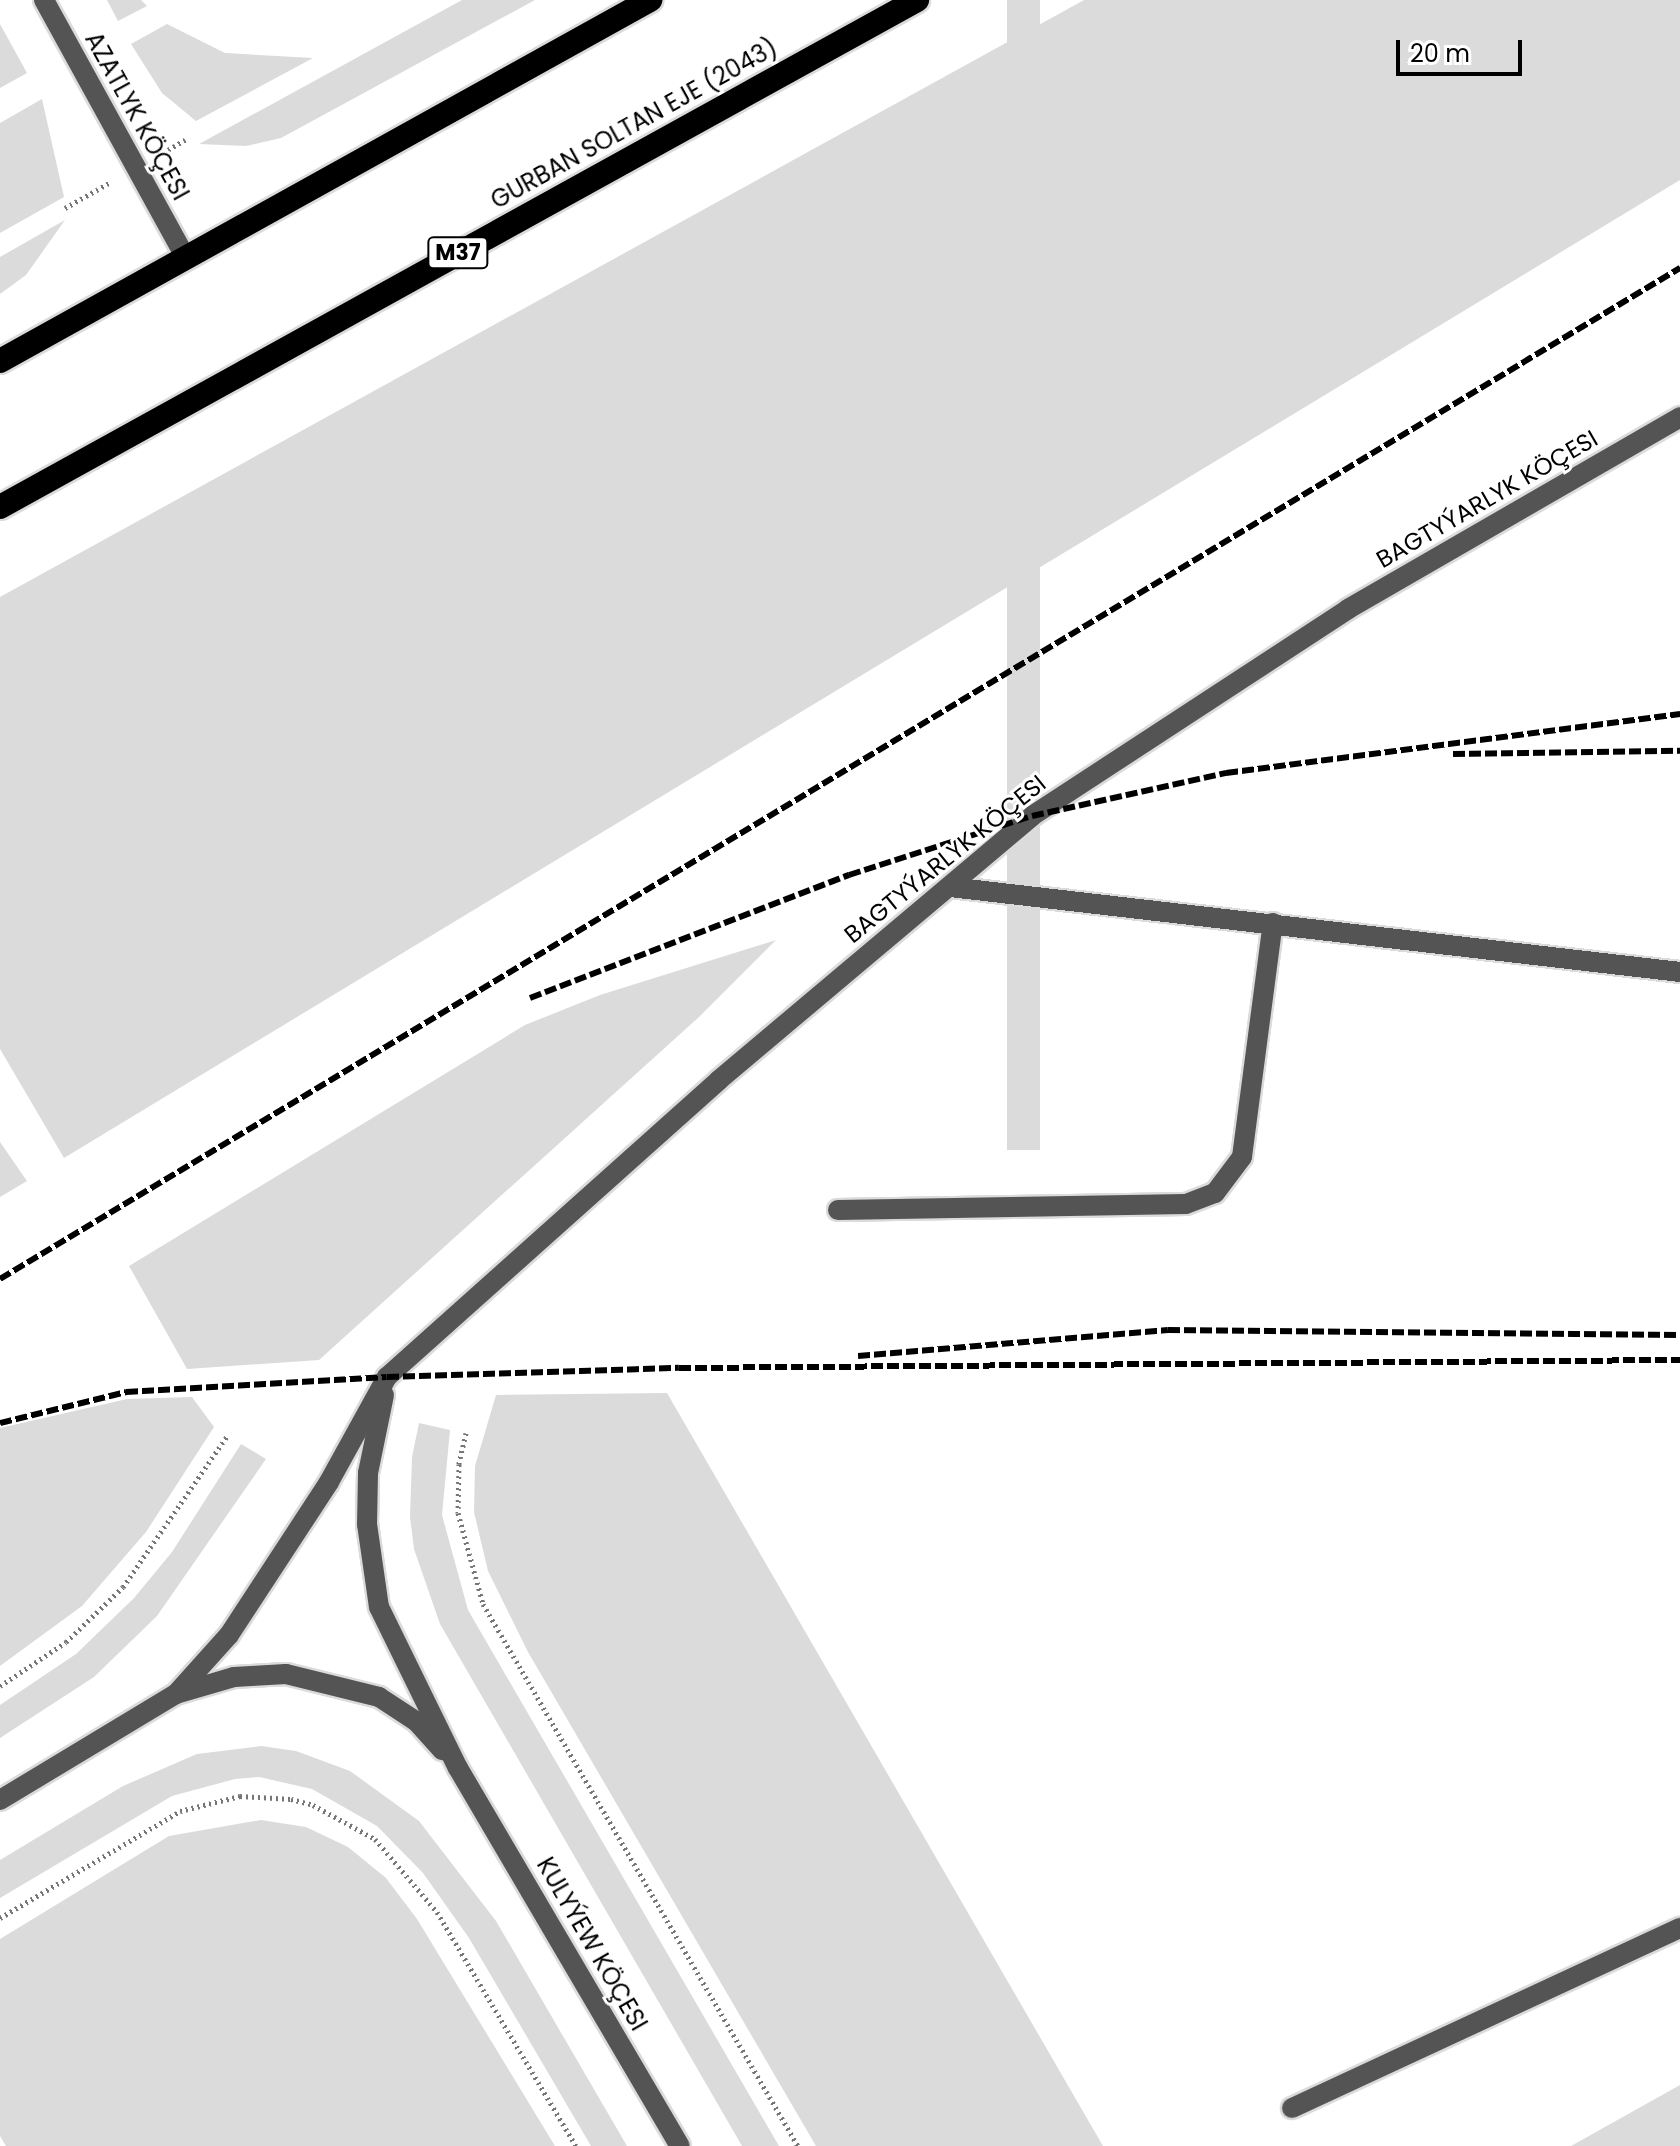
<!DOCTYPE html>
<html>
<head>
<meta charset="utf-8">
<style>
	body { margin:0 }
	#map { position:relative; width:1680px; height:2146px; overflow:hidden; background:#fff; font-family:Poppins,sans-serif }
	div>[style] { position:absolute }
	[style*='--x'] { left:calc(var(--x)*1px); top:calc(var(--y)*1px); width:calc(var(--w)*1px); rotate:calc(var(--a)*1deg) }
	.green>* { inset:0; background:#dbdbdb; transform-origin:0 0 }
	.path>* { height:5px; margin-top:-2.5px; transform-origin:0; background:repeating-linear-gradient(90deg,#767676 0 2px,transparent 0 6px) }
	.roads { filter:drop-shadow(2px 0 #dbdbdb) drop-shadow(-2px 0 #dbdbdb) drop-shadow(0 2px #dbdbdb) drop-shadow(0 -2px #dbdbdb) }
	.minor>* { height:20px; margin:-10px; padding:0 10px; transform-origin:10px; border-radius:10px; background:#545454 }
	.highway>* { height:24px; margin:-12px; padding:0 12px; transform-origin:12px; border-radius:12px; background:#000 }
	.rail>* { height:6px; margin-top:-3px; transform-origin:0; background:repeating-linear-gradient(90deg,#000 0 12px,transparent 0 16px) }
	span { translate:-50% -50%; white-space:nowrap; text-align:center; line-height:1.15; -webkit-text-stroke:6px #fff; paint-order:stroke }
	.shield-label span { padding:2px 6px; background:#fff; border:2px solid; border-radius:6px; -webkit-text-stroke-width:0 }
	.shield-label { font-size:22px; color:#000; font-weight:700 }
	.street-label { font-size:24px; color:#000 }
	.scale { position:absolute; left:1396px; top:40px; width:126px; height:36px; box-sizing:border-box; border:4px solid #000; border-top:0; padding-left:10px; font-size:24px; line-height:28px; white-space:nowrap; color:#000; -webkit-text-stroke:6px #fff; paint-order:stroke }
</style>
</head>
<body>
<div id="map">
	<div class="green">
		<div style="clip-path:polygon(107px 0,141px 0,147px 6px,118px 21px)"></div>
		<div style="clip-path:polygon(462px 0,535px 0,281px 138px,246px 146px,199px 144px)"></div>
		<div style="left:1007px;top:0;width:33px;height:1150px"></div>
		<div style="clip-path:polygon(1084px 0,1680px 0,1680px 180px,64px 1158px,0 1049px,0 597px)"></div>
		<div style="clip-path:polygon(0 24px,27px 73px,0 88px)"></div>
		<div style="clip-path:polygon(167px 24px,225px 53px,313px 58px,196px 121px,162px 93px,131px 44px)"></div>
		<div style="clip-path:polygon(42px 99px,64px 197px,0 233px,0 123px)"></div>
		<div style="clip-path:polygon(65px 220px,26px 275px,0 294px,0 257px)"></div>
		<div style="clip-path:polygon(776px 940px,699px 1017px,319px 1360px,187px 1369px,129px 1266px,525px 1025px,600px 995px)"></div>
		<div style="clip-path:polygon(0 1142px,27px 1181px,0 1197px)"></div>
		<div style="clip-path:polygon(667px 1393px,1103px 2146px,816px 2146px,528px 1652px,488px 1571px,474px 1512px,475px 1466px,496px 1395px)"></div>
		<div style="clip-path:polygon(192px 1397px,214px 1427px,146px 1532px,82px 1606px,0 1666px,0 1428px,127px 1399px)"></div>
		<div style="clip-path:polygon(419px 1423px,450px 1430px,442px 1515px,468px 1610px,779px 2146px,742px 2146px,440px 1624px,414px 1549px,410px 1517px,412px 1457px)"></div>
		<div style="clip-path:polygon(241px 1444px,266px 1459px,157px 1616px,94px 1677px,0 1738px,0 1705px,76px 1654px,134px 1598px,172px 1552px)"></div>
		<div style="clip-path:polygon(261px 1746px,296px 1751px,350px 1771px,419px 1821px,496px 1921px,627px 2146px,591px 2146px,469px 1938px,423px 1873px,377px 1826px,312px 1789px,259px 1777px,235px 1779px,172px 1796px,0 1898px,0 1860px,123px 1786px,197px 1754px)"></div>
		<div style="clip-path:polygon(261px 1820px,306px 1827px,348px 1847px,386px 1878px,417px 1919px,555px 2146px,6px 2146px,0 2136px,0 1939px,169px 1836px)"></div>
		<div style="clip-path:polygon(1680px 2085px,1680px 2146px,1571px 2146px)"></div>
	</div>
	<div class="path">
		<div style="--x:163;--y:153;--w:26;--a:-31"></div>
		<div style="--x:65;--y:208;--w:51;--a:-29.6"></div>
		<div style="--x:466;--y:1433;--w:32;--a:103"></div>
		<div style="--x:459;--y:1464;--w:49;--a:91.2"></div>
		<div style="--x:458;--y:1513;--w:94;--a:74.6"></div>
		<div style="--x:483;--y:1604;--w:627;--a:59.84"></div>
		<div style="--x:0;--y:1686;--w:79;--a:-33.7"></div>
		<div style="--x:66;--y:1642;--w:79;--a:-44"></div>
		<div style="--x:123;--y:1587;--w:183;--a:-55.4"></div>
		<div style="--x:0;--y:1918;--w:209;--a:-30.7"></div>
		<div style="--x:180;--y:1811;--w:62;--a:-14"></div>
		<div style="--x:240;--y:1796;--w:51;--a:3.4"></div>
		<div style="--x:291;--y:1799;--w:23;--a:15"></div>
		<div style="--x:313;--y:1805;--w:71;--a:28.7"></div>
		<div style="--x:375;--y:1839;--w:96;--a:49.7"></div>
		<div style="--x:437;--y:1912;--w:272;--a:59.3"></div>
	</div>
	<div class="roads">
		<div class="minor">
			<div style="--x:44;--y:0;--w:293;--a:61.2"></div>
			<div style="--x:950;--y:887;--w:735;--a:6.64"></div>
			<div style="--x:838;--y:1210;--w:348;--a:-1"></div>
			<div style="--x:1186;--y:1204;--w:31;--a:-21"></div>
			<div style="--x:1215;--y:1193;--w:45;--a:-53.1"></div>
			<div style="--x:1242;--y:1157;--w:236;--a:-82.5"></div>
			<div style="--x:384;--y:1395;--w:80;--a:101.6"></div>
			<div style="--x:368;--y:1473;--w:51;--a:91.1"></div>
			<div style="--x:367;--y:1524;--w:84;--a:81.8"></div>
			<div style="--x:379;--y:1607;--w:179;--a:63.9"></div>
			<div style="--x:458;--y:1768;--w:438;--a:59.6"></div>
			<div style="--x:176;--y:1694;--w:79;--a:-48.1"></div>
			<div style="--x:229;--y:1635;--w:183;--a:-56.8"></div>
			<div style="--x:329;--y:1482;--w:120;--a:-61.1"></div>
			<div style="--x:387;--y:1377;--w:445;--a:-41.8"></div>
			<div style="--x:719;--y:1080;--w:409;--a:-40.1"></div>
			<div style="--x:1032;--y:816;--w:378;--a:-33.2"></div>
			<div style="--x:1348;--y:609;--w:384;--a:-30"></div>
			<div style="--x:0;--y:1800;--w:205;--a:-31.1"></div>
			<div style="--x:176;--y:1694;--w:60;--a:-16.3"></div>
			<div style="--x:234;--y:1677;--w:52;--a:-3.3"></div>
			<div style="--x:286;--y:1674;--w:96;--a:13.9"></div>
			<div style="--x:379;--y:1697;--w:45;--a:33.3"></div>
			<div style="--x:417;--y:1722;--w:38;--a:48"></div>
			<div style="--x:1292;--y:2108;--w:428;--a:-24.9"></div>
		</div>
		<div class="highway">
			<div style="--x:0;--y:361;--w:744;--a:-29.05"></div>
			<div style="--x:0;--y:507;--w:1048;--a:-28.94"></div>
		</div>
	</div>
	<div class="rail">
		<div style="--x:1453;--y:754;--w:227;--a:-0.8"></div>
		<div style="--x:530;--y:998;--w:342;--a:-21.1"></div>
		<div style="--x:849;--y:875;--w:192;--a:-17.9"></div>
		<div style="--x:1032;--y:816;--w:199;--a:-12.5"></div>
		<div style="--x:1226;--y:773;--w:458;--a:-7.4"></div>
		<div style="--x:0;--y:1279;--w:1961;--a:-31.04"></div>
		<div style="--x:858;--y:1356;--w:311;--a:-4.8"></div>
		<div style="--x:1168;--y:1330;--w:512;--a:0.56"></div>
		<div style="--x:0;--y:1423;--w:130;--a:-13.8"></div>
		<div style="--x:126;--y:1392;--w:261;--a:-3.3"></div>
		<div style="--x:387;--y:1377;--w:292;--a:-1.8"></div>
		<div style="--x:679;--y:1368;--w:1001;--a:-0.46"></div>
	</div>
	<div class="shield-label">
		<span style="left:458px;top:253px">M37</span>
	</div>
	<div class="street-label">
		<span style="left:137px;top:116px;rotate:61deg">AZATLYK KÖÇESI</span>
		<span style="left:634px;top:124px;rotate:-29deg">GURBAN SOLTAN EJE (2043)</span>
		<span style="left:1487px;top:499px;rotate:-30deg">BAGTYÝARLYK KÖÇESI</span>
		<span style="left:945px;top:859px;rotate:-39deg">BAGTYÝARLYK KÖÇESI</span>
		<span style="left:592px;top:1944px;rotate:60deg">KULYÝEW KÖÇESI</span>
	</div>
	<div class="scale">20 m</div>
</div>
</body>
</html>
